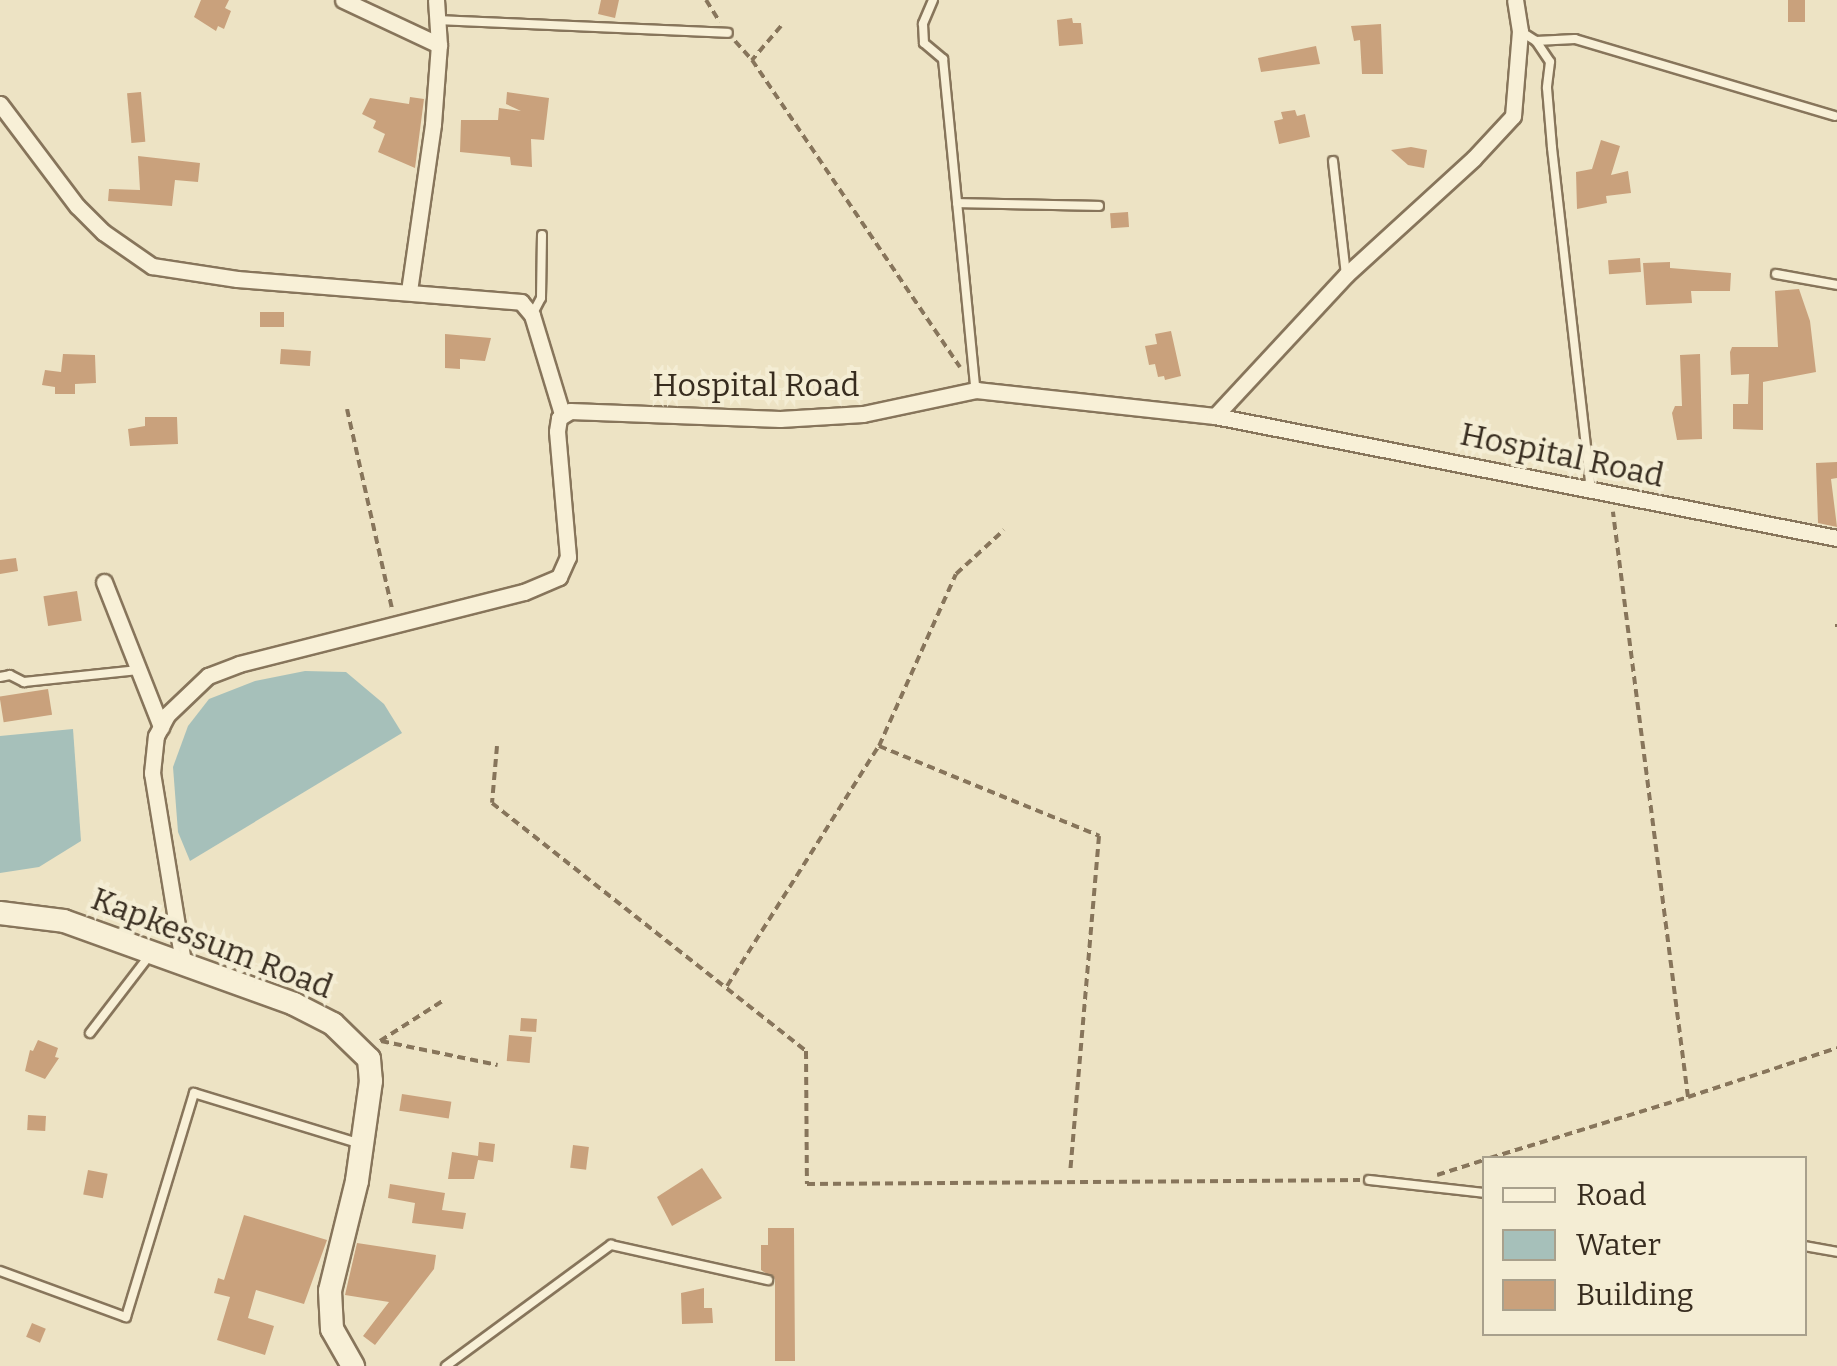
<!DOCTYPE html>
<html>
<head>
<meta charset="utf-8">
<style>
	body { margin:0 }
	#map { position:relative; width:1837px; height:1366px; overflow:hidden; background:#ede3c4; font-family:Bitter,serif }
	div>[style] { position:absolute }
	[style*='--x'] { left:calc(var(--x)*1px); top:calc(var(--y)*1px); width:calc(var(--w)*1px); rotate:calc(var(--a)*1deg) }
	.water>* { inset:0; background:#a6c0ba }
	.building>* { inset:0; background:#c9a17c; transform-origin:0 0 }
	.path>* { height:4px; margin-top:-2px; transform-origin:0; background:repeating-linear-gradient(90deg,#87755b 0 8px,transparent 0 13px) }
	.roads { filter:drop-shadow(2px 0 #87755b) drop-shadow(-2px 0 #87755b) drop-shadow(0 2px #87755b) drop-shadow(0 -2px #87755b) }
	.lane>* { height:8px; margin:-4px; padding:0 4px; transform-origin:4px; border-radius:4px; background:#f8f0d7 }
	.street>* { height:15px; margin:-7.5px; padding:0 7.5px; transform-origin:7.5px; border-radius:7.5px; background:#f8f0d7 }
	.secondary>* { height:22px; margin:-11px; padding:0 11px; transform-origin:11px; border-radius:11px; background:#f8f0d7 }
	span { translate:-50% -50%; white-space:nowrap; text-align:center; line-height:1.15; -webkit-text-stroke:8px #f4edd4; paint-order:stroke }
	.street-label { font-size:32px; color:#372c1f }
	.legend { position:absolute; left:1482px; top:1156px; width:325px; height:180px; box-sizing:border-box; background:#f4edd4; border:2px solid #a8a08c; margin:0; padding:12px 18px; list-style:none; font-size:30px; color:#372c1f }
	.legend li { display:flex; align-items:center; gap:20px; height:50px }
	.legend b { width:50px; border:2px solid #a8a08c }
</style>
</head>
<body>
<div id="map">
	<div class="water">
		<div style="clip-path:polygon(305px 671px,346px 672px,384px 704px,402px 733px,190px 861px,178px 832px,173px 767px,188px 726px,209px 699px,255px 681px)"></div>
		<div style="clip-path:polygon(73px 729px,81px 841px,39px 867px,0 873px,0 736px)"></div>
	</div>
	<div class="building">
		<div style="clip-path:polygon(201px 0,229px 0,225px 8px,231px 11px,224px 29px,218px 26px,216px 31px,194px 17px)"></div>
		<div style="clip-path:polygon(601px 0,619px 0,615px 18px,598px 14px)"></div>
		<div style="left:1788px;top:0;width:17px;height:22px"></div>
		<div style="clip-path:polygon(1072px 18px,1073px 23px,1081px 23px,1083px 44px,1059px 46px,1057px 20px)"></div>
		<div style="clip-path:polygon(1381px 24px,1383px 74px,1362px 74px,1360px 40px,1354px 41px,1351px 26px)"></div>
		<div style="clip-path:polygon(1316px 46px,1320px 64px,1261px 72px,1258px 58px)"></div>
		<div style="left:141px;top:92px;width:50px;height:14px;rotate:85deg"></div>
		<div style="clip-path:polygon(507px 92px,549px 98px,544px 140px,531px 139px,532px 167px,511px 165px,510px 157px,460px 152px,461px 120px,498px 120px,499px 108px,521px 111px,506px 104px)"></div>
		<div style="clip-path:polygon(410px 97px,424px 99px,415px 168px,378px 152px,385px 134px,373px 128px,376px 121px,362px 114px,370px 98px,409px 104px)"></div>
		<div style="clip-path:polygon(1295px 110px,1297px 116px,1305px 114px,1310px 137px,1279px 144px,1274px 121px,1283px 119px,1281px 112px)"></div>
		<div style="clip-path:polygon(1601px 140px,1620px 146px,1611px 175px,1628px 171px,1631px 193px,1606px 196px,1607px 203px,1577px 209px,1576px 172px,1592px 169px)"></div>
		<div style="clip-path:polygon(1411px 147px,1427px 150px,1424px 168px,1408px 165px,1391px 150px)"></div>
		<div style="clip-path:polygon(138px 156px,200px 163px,198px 182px,175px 180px,172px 206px,108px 201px,109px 189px,140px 190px)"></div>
		<div style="left:1128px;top:212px;width:15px;height:18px;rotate:86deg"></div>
		<div style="left:1640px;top:258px;width:14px;height:32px;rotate:86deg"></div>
		<div style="clip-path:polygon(1670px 262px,1670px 268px,1731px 273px,1730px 291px,1691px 291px,1692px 303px,1646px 305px,1643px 263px)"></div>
		<div style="clip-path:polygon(1799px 289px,1810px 321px,1816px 372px,1763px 382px,1763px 430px,1733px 429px,1733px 404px,1748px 404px,1749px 374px,1731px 375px,1730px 352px,1732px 347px,1778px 347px,1775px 291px)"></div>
		<div style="left:260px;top:312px;width:24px;height:15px"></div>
		<div style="clip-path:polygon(1171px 331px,1181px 376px,1165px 380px,1164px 376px,1158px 377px,1155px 364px,1149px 365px,1145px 346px,1157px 344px,1155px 334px)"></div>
		<div style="clip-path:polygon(445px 334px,491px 338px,485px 361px,460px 359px,460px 369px,445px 368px)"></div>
		<div style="left:281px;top:349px;width:30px;height:15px;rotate:4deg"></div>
		<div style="clip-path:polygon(63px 354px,95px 355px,96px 383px,75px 384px,75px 394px,55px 394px,55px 387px,42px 385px,45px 370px,61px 372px)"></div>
		<div style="clip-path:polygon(1700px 354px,1702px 439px,1677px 440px,1672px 413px,1675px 406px,1682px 406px,1680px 355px)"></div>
		<div style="clip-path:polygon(145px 417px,177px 417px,178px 444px,130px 446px,128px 429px,145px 426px)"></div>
		<div style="clip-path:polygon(1837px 462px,1837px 478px,1831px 479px,1837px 527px,1818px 523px,1816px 463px)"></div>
		<div style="clip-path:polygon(16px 558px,18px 571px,0 574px,0 560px)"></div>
		<div style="left:77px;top:591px;width:30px;height:34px;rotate:81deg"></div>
		<div style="left:48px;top:689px;width:26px;height:49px;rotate:81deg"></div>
		<div style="left:521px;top:1018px;width:16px;height:13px;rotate:4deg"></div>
		<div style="left:509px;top:1035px;width:23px;height:26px;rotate:5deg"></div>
		<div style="clip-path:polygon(38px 1040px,58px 1048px,55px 1057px,59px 1058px,45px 1079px,25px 1071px,30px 1050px,33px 1051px)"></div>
		<div style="left:402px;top:1094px;width:50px;height:17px;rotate:9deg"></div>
		<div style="left:28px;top:1115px;width:18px;height:15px;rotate:3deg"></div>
		<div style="clip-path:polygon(479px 1142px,495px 1144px,493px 1162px,478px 1160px,474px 1179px,448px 1179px,452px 1152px,478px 1156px)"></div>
		<div style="left:573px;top:1145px;width:16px;height:23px;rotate:7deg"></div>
		<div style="clip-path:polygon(702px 1168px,722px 1198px,672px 1226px,657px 1197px)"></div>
		<div style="left:88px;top:1170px;width:20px;height:25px;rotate:11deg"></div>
		<div style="clip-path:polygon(390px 1184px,445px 1193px,442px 1210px,466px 1213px,463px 1229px,412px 1223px,415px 1203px,388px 1198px)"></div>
		<div style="clip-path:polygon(244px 1215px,327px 1240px,304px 1304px,256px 1290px,248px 1318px,274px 1326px,265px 1355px,217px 1340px,230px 1297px,214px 1293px,218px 1278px,224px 1280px)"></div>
		<div style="clip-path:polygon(768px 1228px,794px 1228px,795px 1361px,775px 1361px,775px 1279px,761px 1270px,761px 1245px,768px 1245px)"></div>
		<div style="clip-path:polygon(357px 1243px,436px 1255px,434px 1269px,375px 1345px,363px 1336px,389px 1302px,345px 1295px)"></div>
		<div style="clip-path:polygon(704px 1288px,704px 1308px,712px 1308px,713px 1323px,682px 1324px,681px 1293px)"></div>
		<div style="left:32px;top:1323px;width:15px;height:15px;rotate:23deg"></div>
	</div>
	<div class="path">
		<div style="--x:706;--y:0;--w:26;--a:58"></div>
		<div style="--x:781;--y:26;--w:45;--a:130.5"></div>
		<div style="--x:752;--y:60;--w:371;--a:55.9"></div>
		<div style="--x:735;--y:41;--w:25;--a:48"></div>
		<div style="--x:347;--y:409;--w:205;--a:77.3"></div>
		<div style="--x:1837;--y:624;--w:3;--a:90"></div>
		<div style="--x:497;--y:746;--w:57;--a:95"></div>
		<div style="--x:492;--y:803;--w:400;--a:38.3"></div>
		<div style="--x:806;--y:1051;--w:133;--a:89.6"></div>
		<div style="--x:807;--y:1184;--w:553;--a:-0.41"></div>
		<div style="--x:879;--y:746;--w:238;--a:22.2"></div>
		<div style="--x:1099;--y:836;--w:336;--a:94.9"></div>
		<div style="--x:727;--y:986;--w:284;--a:-57.7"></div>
		<div style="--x:879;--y:746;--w:188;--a:-65.9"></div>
		<div style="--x:956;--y:574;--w:65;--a:-42.5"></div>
		<div style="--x:380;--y:1041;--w:76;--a:-32.6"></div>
		<div style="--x:381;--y:1041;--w:119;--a:11.6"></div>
		<div style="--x:1688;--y:1097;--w:157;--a:-18.2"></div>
		<div style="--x:1490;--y:1158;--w:207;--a:-17.1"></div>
		<div style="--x:1688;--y:1097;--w:590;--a:-97.31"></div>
		<div style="--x:1437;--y:1175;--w:49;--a:-17.7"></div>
	</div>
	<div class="roads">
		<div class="lane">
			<div style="--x:933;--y:0;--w:26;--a:113"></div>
			<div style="--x:923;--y:24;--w:19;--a:87"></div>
			<div style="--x:924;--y:43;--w:25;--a:40"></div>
			<div style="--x:943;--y:59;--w:331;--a:84.4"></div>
			<div style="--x:435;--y:20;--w:293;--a:2.5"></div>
			<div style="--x:1520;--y:31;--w:19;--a:32"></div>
			<div style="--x:1536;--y:41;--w:25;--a:56"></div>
			<div style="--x:1550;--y:62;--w:26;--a:97"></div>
			<div style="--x:1547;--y:88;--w:60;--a:85.2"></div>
			<div style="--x:1552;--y:148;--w:343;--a:83.5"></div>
			<div style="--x:1536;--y:41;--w:39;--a:-3"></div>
			<div style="--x:1575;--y:39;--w:271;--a:16.5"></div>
			<div style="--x:1333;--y:161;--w:115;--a:83.5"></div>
			<div style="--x:957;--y:203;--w:142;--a:1.2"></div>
			<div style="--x:1776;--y:274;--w:62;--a:10.2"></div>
			<div style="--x:532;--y:315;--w:19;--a:-62"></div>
			<div style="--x:541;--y:298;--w:63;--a:-89.1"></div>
			<div style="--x:0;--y:677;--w:10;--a:-11"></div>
			<div style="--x:10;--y:675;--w:16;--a:27"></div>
			<div style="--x:24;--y:682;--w:115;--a:-6"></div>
			<div style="--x:90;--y:1033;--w:97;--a:-52.5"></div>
			<div style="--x:1369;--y:1180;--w:116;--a:6.4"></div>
			<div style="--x:1804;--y:1246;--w:34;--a:10"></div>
			<div style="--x:0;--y:1271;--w:134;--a:20.1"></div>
			<div style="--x:126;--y:1317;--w:234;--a:-73.1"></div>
			<div style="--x:194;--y:1093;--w:171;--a:17"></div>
			<div style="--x:446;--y:1366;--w:205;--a:-36.3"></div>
			<div style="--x:611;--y:1245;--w:161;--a:12.6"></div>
		</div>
		<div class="street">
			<div style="--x:343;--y:0;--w:106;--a:25.1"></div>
			<div style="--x:0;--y:104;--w:128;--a:53"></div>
			<div style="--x:77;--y:206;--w:37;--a:45"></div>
			<div style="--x:103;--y:232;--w:60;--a:34.8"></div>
			<div style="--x:152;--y:266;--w:86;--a:8.7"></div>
			<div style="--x:237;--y:279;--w:285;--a:4.6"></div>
			<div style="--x:521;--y:302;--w:17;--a:50"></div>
			<div style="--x:532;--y:315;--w:103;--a:73.1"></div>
			<div style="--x:409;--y:291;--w:169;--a:-81.8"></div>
			<div style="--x:433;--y:124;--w:79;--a:-85.7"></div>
			<div style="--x:439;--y:45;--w:45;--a:-93.8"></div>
			<div style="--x:1215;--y:416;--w:192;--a:-47.1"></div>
			<div style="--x:1346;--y:275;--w:173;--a:-42.4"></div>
			<div style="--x:1474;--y:158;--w:57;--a:-47.1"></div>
			<div style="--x:1513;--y:116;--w:85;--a:-85.3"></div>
			<div style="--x:1520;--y:31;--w:31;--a:-99"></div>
			<div style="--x:104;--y:582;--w:156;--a:68.5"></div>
			<div style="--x:183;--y:962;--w:192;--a:-99.3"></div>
			<div style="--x:152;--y:773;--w:37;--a:-84"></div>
			<div style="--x:156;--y:736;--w:24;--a:-62"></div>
			<div style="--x:167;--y:715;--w:57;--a:-43.6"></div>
			<div style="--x:208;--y:676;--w:33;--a:-21"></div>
			<div style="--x:239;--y:664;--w:294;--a:-14.2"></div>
			<div style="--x:524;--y:592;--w:38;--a:-23"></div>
			<div style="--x:559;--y:577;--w:22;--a:-66"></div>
			<div style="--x:568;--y:557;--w:126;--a:-95"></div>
			<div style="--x:557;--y:431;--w:13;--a:-81"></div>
			<div style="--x:559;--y:418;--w:13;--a:-32"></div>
			<div style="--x:570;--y:411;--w:210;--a:2.2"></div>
			<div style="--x:780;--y:419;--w:83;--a:-3.4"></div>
			<div style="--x:863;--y:414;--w:116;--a:-12"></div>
			<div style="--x:976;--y:390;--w:240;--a:6.2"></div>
			<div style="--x:1215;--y:416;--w:634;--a:11.1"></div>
		</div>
		<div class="secondary">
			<div style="--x:0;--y:913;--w:64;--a:7.1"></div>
			<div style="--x:64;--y:921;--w:245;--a:19.8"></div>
			<div style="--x:294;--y:1004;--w:44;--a:27.1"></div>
			<div style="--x:333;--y:1024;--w:50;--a:44.2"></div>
			<div style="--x:369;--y:1059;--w:22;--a:85"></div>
			<div style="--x:371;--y:1081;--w:101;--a:98"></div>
			<div style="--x:357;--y:1181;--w:113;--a:103.8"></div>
			<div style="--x:330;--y:1291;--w:38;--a:87"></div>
			<div style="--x:332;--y:1329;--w:43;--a:60.4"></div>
		</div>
	</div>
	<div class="street-label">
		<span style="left:756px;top:385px">Hospital Road</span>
		<span style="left:1562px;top:455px;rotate:12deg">Hospital Road</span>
		<span style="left:212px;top:943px;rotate:21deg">Kapkessum Road</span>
	</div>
	<ul class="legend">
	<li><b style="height:12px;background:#f8f0d7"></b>Road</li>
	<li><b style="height:28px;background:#a6c0ba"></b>Water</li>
	<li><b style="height:28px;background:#c9a17c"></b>Building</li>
	</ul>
</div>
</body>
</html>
